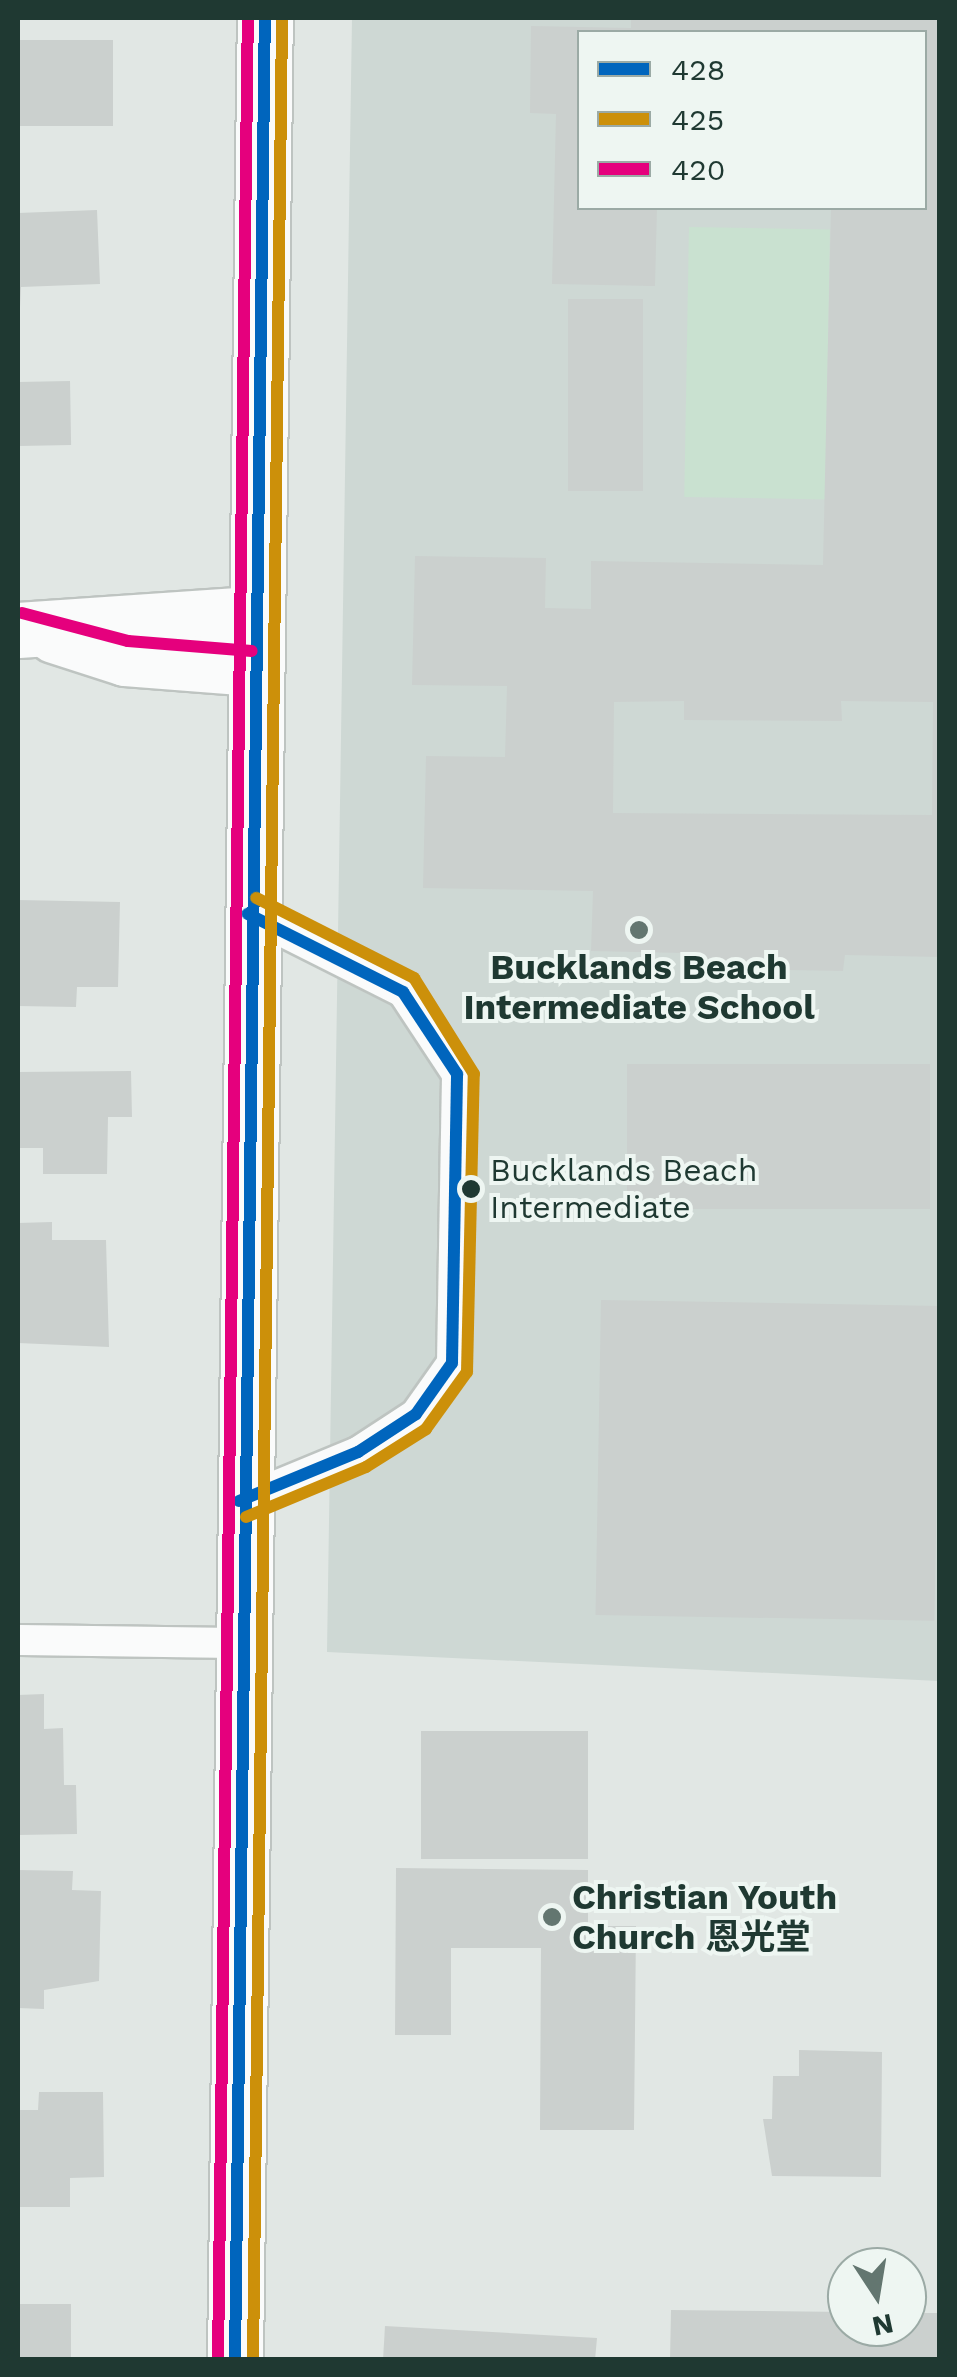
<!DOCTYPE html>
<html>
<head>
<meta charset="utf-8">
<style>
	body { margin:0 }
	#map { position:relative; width:957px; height:2377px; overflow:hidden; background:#e1e7e4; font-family:"Work Sans","Noto Sans SC",sans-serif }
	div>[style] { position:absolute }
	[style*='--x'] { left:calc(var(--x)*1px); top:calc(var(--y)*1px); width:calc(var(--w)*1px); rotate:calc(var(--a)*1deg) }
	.built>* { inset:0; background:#ced8d4 }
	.green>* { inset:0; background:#c9e1d0; transform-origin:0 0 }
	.building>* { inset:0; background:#cbd0ce; transform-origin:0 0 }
	.roads { filter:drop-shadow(2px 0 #bec4c1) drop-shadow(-2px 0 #bec4c1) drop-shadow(0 2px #bec4c1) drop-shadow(0 -2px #bec4c1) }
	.service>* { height:30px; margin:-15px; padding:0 15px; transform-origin:15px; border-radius:15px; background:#fafbfb }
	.minor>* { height:55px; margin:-27.5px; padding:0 27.5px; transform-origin:27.5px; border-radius:27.5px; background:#fafbfb }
	.secondary>* { height:55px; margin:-27.5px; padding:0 27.5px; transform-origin:27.5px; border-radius:27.5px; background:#fafbfb }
	.bus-1>* { height:12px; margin:-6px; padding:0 6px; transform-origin:6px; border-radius:6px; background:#0065bd }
	.bus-2>* { height:12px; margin:-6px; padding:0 6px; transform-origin:6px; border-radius:6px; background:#cc900a }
	.bus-3>* { height:12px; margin:-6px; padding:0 6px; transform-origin:6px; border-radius:6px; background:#e5007d }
	.dots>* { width:28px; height:28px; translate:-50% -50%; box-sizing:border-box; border:5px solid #eef6f2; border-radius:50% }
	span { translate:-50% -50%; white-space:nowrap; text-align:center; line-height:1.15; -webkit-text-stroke:8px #eef6f2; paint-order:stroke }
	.bus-label { font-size:32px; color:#1f3932 }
	.left { translate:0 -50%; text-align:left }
	.poi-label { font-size:35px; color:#1f3932; font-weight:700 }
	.frame { position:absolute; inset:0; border:20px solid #1f3932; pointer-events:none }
	.legend { position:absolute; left:577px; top:30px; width:350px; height:180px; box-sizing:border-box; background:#eef6f2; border:2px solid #9baaa5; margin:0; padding:12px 18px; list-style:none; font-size:30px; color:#1f3932 }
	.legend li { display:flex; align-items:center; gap:20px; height:50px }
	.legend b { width:50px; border:2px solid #9baaa5 }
	.north { position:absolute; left:827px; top:2247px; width:100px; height:100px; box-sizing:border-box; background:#eef6f2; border:2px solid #9baaa5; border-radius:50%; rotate:168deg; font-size:28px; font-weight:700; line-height:40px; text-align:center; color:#1f3932 }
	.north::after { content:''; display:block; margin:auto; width:35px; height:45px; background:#637670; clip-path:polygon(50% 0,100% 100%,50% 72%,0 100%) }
</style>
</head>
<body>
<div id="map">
	<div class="built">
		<div style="clip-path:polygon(evenodd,352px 18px,939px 18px,939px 1681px,327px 1652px,352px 18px,580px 32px,924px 32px,924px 208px,580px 208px,580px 32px)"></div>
	</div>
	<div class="green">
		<div style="left:689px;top:227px;width:141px;height:270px;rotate:1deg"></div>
	</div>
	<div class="building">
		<div style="clip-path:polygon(evenodd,631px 18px,940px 18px,940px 957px,845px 955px,843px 971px,685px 968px,685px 953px,591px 951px,593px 891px,423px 888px,426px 756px,505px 757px,507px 686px,412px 685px,415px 556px,546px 558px,545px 608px,591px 609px,591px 561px,823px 565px,831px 208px,924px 208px,924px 32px,580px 32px,580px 208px,657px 208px,655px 286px,552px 284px,556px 114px,530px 113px,531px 26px,631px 28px,631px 18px,684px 701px,684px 720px,842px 721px,841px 701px,933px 702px,932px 815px,613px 813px,614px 702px,684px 701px)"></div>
		<div style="left:18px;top:40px;width:95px;height:86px"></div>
		<div style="clip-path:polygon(97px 210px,100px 284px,21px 287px,18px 349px,18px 213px)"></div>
		<div style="left:568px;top:299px;width:75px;height:192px"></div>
		<div style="left:70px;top:381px;width:64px;height:52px;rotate:89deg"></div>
		<div style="clip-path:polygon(18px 900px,120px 902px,118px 987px,77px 987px,76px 1007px,18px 1006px)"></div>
		<div style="left:627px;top:1064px;width:303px;height:145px"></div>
		<div style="clip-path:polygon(131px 1071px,132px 1117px,108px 1117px,107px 1174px,43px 1174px,43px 1148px,18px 1148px,18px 1072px)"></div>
		<div style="clip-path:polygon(52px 1222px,52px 1240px,106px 1240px,109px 1347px,18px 1343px,18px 1223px)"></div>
		<div style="left:601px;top:1300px;width:339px;height:315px;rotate:1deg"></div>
		<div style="clip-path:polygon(44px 1694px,44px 1729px,63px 1728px,64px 1785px,76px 1785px,77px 1834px,18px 1835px,18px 1695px)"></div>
		<div style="left:421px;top:1731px;width:167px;height:128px"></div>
		<div style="clip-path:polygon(396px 1868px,588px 1870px,588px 1926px,636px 1926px,634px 2130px,540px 2130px,541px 1948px,451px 1948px,451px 2035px,395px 2035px)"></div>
		<div style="clip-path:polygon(18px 1870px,73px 1871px,72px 1890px,101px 1891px,99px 1981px,44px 1990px,44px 2009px,18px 2008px)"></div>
		<div style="clip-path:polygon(799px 2050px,882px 2052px,881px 2177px,772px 2176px,763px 2119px,772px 2119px,773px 2076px,799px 2076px)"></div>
		<div style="clip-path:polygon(39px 2092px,103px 2092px,104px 2177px,70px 2178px,70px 2207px,18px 2207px,18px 2110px,38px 2110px)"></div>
		<div style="left:18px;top:2304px;width:53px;height:56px"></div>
		<div style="clip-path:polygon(671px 2310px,847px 2312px,847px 2327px,907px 2327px,907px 2313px,940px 2313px,940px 2360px,670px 2360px)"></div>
		<div style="clip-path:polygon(385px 2326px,597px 2338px,595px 2360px,383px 2360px)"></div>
	</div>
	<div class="roads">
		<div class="service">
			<div style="--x:239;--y:1501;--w:129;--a:-22.4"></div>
			<div style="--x:358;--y:1452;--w:69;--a:-33.2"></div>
			<div style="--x:416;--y:1414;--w:62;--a:-54.8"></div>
			<div style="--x:452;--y:1363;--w:289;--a:-89"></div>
			<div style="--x:457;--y:1074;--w:98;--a:-123.4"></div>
			<div style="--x:403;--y:992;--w:174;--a:-153.3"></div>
			<div style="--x:18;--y:1640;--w:220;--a:0.8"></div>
		</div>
		<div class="minor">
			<div style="--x:18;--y:630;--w:235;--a:-3.9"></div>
			<div style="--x:54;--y:635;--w:75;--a:17.9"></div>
			<div style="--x:125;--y:658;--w:126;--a:4.5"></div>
		</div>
		<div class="secondary">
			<div style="--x:235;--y:2360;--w:2342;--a:-89.27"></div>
		</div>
	</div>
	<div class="bus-1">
		<div style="--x:239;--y:1501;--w:129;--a:-22.4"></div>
		<div style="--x:358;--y:1452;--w:69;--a:-33.2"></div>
		<div style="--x:416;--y:1414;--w:62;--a:-54.8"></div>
		<div style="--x:452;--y:1363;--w:289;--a:-89"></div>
		<div style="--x:457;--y:1074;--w:98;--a:-123.4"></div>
		<div style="--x:403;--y:992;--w:174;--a:-153.3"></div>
		<div style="--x:235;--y:2360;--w:2342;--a:-89.27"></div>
	</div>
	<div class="bus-2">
		<div style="--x:246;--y:1517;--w:130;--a:-22.6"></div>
		<div style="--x:366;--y:1467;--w:71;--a:-32.3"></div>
		<div style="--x:426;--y:1429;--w:70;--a:-54.3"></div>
		<div style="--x:467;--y:1372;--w:298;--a:-88.7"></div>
		<div style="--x:474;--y:1074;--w:113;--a:-122"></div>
		<div style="--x:414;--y:978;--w:177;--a:-153.1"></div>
		<div style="--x:253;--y:2360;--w:2342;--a:-89.29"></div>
	</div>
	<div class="bus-3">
		<div style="--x:22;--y:613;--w:110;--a:14.8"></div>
		<div style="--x:128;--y:641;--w:124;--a:4.6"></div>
		<div style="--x:218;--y:2360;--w:2342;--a:-89.27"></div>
	</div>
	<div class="dots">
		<div style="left:639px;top:930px;background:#637670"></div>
		<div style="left:471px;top:1189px;background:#1f3932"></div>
		<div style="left:552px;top:1917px;background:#637670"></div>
	</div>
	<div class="bus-label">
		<span class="left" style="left:490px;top:1189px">Bucklands Beach<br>Intermediate</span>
	</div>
	<div class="poi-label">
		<span style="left:639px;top:987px">Bucklands Beach<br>Intermediate School</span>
		<span class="left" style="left:572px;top:1917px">Christian Youth<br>Church 恩光堂</span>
	</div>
	<div class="frame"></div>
	<ul class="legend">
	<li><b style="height:12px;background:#0065bd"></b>428</li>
	<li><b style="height:12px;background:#cc900a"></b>425</li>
	<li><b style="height:12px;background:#e5007d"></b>420</li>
	</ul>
	<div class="north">N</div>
</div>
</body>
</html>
